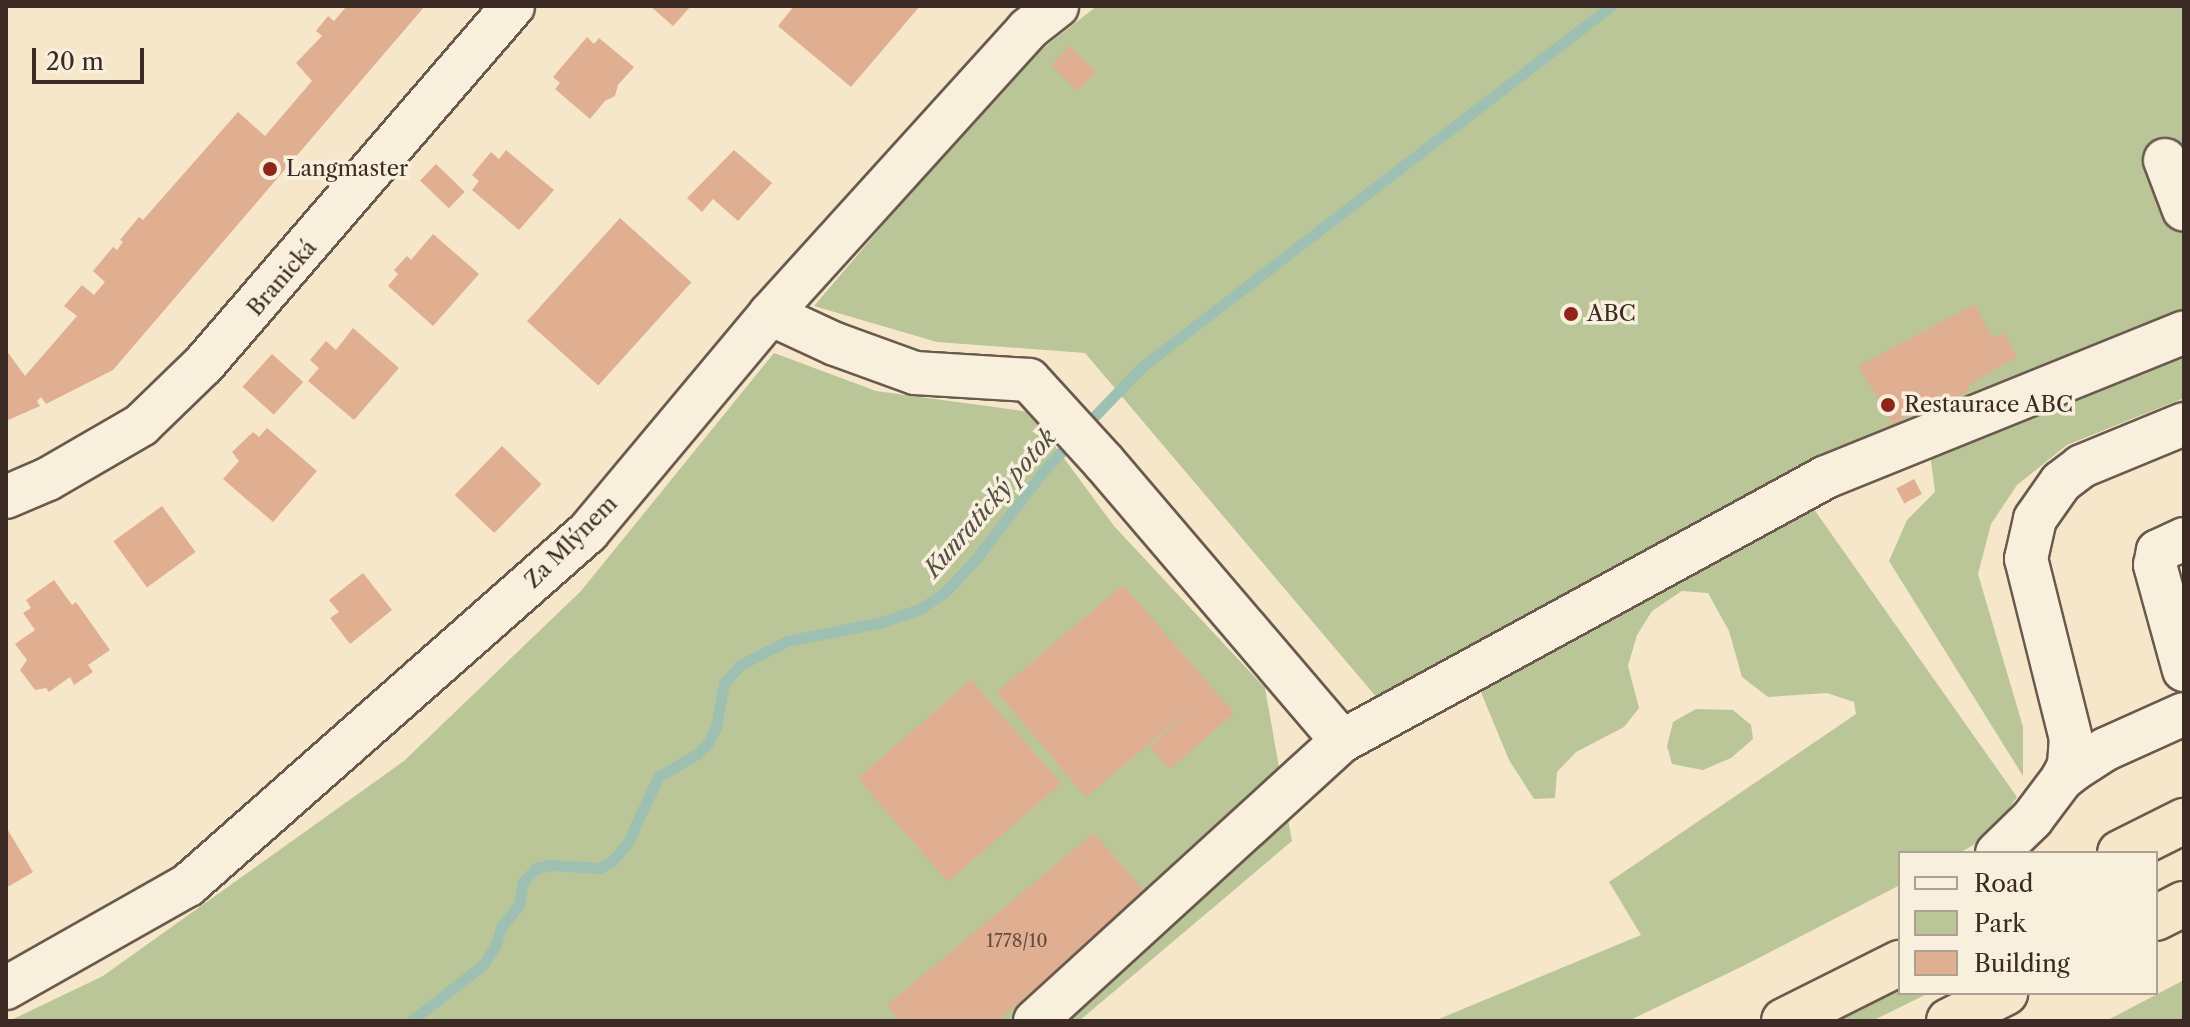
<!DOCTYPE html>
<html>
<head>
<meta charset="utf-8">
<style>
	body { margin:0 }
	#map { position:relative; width:2190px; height:1027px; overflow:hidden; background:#f6e6ca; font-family:"Libre Caslon Text",serif }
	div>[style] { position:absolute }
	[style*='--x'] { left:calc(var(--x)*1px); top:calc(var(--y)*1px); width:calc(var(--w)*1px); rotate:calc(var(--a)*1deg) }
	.green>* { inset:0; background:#bac698 }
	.stream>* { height:11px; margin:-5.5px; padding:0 5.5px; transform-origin:5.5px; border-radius:5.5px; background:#9dc0b3 }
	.building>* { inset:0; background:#e0af92; transform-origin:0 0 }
	.roads { filter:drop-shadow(2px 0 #6a5a4e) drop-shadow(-2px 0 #6a5a4e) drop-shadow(0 2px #6a5a4e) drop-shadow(0 -2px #6a5a4e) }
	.minor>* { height:42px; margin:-21px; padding:0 21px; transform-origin:21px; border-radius:21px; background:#f9efdd }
	.highway>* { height:44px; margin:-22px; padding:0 22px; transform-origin:22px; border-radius:22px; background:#f6e6ca }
	.dots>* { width:22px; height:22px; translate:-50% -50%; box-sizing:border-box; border:4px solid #f9efdd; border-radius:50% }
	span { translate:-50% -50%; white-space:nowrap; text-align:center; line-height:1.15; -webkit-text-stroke:7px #f9efdd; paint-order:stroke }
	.number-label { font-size:18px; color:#654c40 }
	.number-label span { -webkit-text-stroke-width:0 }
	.poi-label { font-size:22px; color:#3c2b24 }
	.left { translate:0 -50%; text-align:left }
	.street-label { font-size:22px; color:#3c2b24 }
	.water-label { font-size:24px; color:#545048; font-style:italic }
	.frame { position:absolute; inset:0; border:8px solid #3c2b24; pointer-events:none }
	.legend { position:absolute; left:1898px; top:851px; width:260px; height:144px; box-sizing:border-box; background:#f9efdd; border:2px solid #ada193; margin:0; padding:10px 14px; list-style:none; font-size:24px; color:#3c2b24 }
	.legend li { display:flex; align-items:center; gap:16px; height:40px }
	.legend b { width:40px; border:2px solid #ada193 }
	.scale { position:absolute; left:32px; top:48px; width:112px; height:36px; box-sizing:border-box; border:4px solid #3c2b24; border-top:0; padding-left:10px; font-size:24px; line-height:28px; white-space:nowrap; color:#3c2b24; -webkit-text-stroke:6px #f9efdd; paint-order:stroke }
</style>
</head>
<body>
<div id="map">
	<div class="green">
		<div style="clip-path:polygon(1097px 6px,2184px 6px,2184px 398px,2067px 445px,2017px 485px,1991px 524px,1978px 574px,2023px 727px,2023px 776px,1889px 561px,1907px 520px,1935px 492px,1930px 453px,1811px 505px,2017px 797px,2000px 822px,1981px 841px,1959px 853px,1900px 853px,1900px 885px,1741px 967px,1628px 1021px,1434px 1021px,1641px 935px,1609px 882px,1856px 714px,1854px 702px,1827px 693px,1768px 697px,1742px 677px,1729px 631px,1708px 593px,1682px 591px,1652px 611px,1637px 635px,1628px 666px,1639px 708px,1624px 727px,1576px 752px,1557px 772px,1555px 798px,1534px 799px,1509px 760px,1478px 685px,1400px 725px,1085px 353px,937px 342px,814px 306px,1015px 70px)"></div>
		<div style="clip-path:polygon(774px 353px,876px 391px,1030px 412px,1114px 526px,1265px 688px,1292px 841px,1079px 1021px,9px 1021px,103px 976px,404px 761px,581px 591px)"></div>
		<div style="clip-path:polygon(1696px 709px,1733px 710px,1751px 725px,1753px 739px,1731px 758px,1703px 770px,1672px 764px,1667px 746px,1673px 722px)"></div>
		<div style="clip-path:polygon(2184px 980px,2184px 1021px,2106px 1021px)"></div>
		<div style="clip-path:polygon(1900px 986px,1900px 993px,1929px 993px,1872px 1021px,1830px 1021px)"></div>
	</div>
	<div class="stream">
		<div style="--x:1084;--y:427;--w:85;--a:-46"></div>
		<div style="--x:1143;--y:366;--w:590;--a:-37.57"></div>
		<div style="--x:411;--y:1021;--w:91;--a:-37.9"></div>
		<div style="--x:483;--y:965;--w:24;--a:-57"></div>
		<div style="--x:496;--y:945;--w:19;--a:-74"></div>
		<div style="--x:501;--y:927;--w:28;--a:-51"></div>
		<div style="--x:519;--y:905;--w:23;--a:-80"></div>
		<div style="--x:523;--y:882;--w:19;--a:-47"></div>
		<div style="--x:536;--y:868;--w:14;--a:-12"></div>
		<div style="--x:550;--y:865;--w:50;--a:3.4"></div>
		<div style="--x:600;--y:868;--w:14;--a:-30"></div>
		<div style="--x:612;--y:861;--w:23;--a:-49"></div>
		<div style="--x:627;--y:844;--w:74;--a:-65.2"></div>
		<div style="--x:658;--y:777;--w:45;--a:-30.5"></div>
		<div style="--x:697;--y:754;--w:16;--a:-45"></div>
		<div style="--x:708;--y:743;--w:18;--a:-63"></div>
		<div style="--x:716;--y:727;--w:45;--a:-79.7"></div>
		<div style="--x:724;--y:683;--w:24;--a:-48"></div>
		<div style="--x:740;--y:665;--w:53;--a:-27.1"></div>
		<div style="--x:787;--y:641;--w:97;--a:-11.3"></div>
		<div style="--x:882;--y:622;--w:40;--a:-18.9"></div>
		<div style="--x:920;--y:609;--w:30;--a:-34"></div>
		<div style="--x:945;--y:592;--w:45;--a:-46.8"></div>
		<div style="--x:976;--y:559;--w:112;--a:-52.6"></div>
		<div style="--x:1044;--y:470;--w:42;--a:-46"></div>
	</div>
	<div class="building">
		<div style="clip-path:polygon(347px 6px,425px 6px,113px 370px,46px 404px,41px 397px,37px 401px,40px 406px,6px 421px,6px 350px,25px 376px,77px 316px,64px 306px,82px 285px,94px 295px,105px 282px,93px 271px,113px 247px,117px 250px,123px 242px,120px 240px,139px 217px,143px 220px,238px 112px,265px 136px,312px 81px,296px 63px,322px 36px,316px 31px,328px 16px,334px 21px)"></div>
		<div style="clip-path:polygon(650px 6px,691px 6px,673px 26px)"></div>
		<div style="clip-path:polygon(794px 6px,920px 6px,851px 87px,778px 26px)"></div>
		<div style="clip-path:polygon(587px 37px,594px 44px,599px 38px,634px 67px,618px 85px,615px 96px,605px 101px,590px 119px,555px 89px,560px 83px,553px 77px)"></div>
		<div style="left:1070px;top:46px;width:37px;height:27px;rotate:45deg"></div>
		<div style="clip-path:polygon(506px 150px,554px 190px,519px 230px,472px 190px,479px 181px,472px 175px,491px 152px,499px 159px)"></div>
		<div style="clip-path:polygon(734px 150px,772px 183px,738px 221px,713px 199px,702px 212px,687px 198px)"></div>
		<div style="left:436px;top:164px;width:40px;height:23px;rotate:44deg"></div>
		<div style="left:620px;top:218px;width:96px;height:139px;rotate:42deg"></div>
		<div style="clip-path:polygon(433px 234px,479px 274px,433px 326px,388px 286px,398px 274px,394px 270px,407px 256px,411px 260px)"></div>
		<div style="clip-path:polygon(1975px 304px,1993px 338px,2003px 333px,2017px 357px,1968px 385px,1970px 390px,1918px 417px,1915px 412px,1893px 424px,1858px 366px)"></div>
		<div style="clip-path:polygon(353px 328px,399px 368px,354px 420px,308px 381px,319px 368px,310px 360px,326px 341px,336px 350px)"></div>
		<div style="left:272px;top:354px;width:42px;height:44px;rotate:42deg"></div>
		<div style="clip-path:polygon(267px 428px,317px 471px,273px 522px,223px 479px,239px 461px,232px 452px,253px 432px,259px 437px)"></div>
		<div style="left:502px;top:446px;width:55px;height:68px;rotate:44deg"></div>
		<div style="left:1914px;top:479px;width:17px;height:20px;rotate:62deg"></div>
		<div style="left:162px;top:506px;width:57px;height:60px;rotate:54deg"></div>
		<div style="clip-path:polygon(363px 573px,392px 610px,350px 644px,330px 618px,339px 612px,329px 600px)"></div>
		<div style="clip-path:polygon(54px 580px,72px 605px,76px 602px,110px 650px,88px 665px,93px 672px,74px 685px,70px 677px,49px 692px,46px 688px,35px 690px,20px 670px,27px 660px,15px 644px,35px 630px,23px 613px,31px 608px,26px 600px)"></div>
		<div style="clip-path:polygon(1123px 585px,1234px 713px,1170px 769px,1150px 747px,1191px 708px,1086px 797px,997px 692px)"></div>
		<div style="left:971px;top:680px;width:137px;height:150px;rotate:49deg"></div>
		<div style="clip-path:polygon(6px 827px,33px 872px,6px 888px)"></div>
		<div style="clip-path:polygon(1094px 833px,1148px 896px,997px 1021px,901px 1021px,887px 1005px)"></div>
	</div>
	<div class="roads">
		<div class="minor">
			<div style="--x:2165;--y:160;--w:53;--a:69.2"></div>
			<div style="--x:770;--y:314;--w:72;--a:24.8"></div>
			<div style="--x:835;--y:344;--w:85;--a:19.9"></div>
			<div style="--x:915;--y:373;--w:114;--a:3.5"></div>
			<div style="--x:1029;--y:380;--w:110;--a:47.6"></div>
			<div style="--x:1103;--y:461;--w:368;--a:49.5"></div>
			<div style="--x:6;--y:497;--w:46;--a:-23.2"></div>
			<div style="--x:48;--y:479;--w:108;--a:-30.1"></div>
			<div style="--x:141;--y:425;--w:88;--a:-44.1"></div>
			<div style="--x:204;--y:364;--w:473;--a:-49.2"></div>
			<div style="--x:2184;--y:539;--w:29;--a:155"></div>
			<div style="--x:2158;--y:551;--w:14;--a:102"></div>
			<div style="--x:2155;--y:565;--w:109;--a:74.6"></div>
			<div style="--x:2062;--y:779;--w:16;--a:-63"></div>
			<div style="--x:2069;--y:765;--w:26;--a:-86"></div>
			<div style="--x:2071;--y:739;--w:186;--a:-104"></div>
			<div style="--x:2026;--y:559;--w:41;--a:-77.3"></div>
			<div style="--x:2035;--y:519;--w:45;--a:-54.9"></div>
			<div style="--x:2061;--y:482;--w:26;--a:-37"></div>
			<div style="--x:2082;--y:466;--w:110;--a:-22.4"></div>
			<div style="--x:1997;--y:853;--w:49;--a:-44.2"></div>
			<div style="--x:2032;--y:819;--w:50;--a:-53.1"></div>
			<div style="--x:2062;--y:779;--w:16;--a:-38"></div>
			<div style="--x:2075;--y:769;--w:37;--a:-33"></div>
			<div style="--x:2106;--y:749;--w:85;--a:-24.2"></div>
			<div style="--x:6;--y:988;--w:209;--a:-29.5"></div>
			<div style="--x:188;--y:885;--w:533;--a:-41.43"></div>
			<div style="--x:588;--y:532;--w:284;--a:-50.1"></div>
			<div style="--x:770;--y:314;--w:384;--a:-47.8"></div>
			<div style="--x:1028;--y:29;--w:37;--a:-38"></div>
			<div style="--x:1035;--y:1021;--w:416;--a:-42.4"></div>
			<div style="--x:1342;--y:741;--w:551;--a:-28.61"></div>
			<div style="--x:1826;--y:477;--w:386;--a:-22"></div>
		</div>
		<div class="highway">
			<div style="--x:2120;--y:853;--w:72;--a:-26.6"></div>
			<div style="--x:2156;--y:918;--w:31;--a:-27"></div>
			<div style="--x:1784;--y:1021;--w:130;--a:-26.6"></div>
			<div style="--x:1949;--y:1021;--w:63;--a:-26.6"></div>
		</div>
	</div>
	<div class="dots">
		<div style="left:270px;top:169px;background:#8f2418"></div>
		<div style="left:1571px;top:314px;background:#8f2418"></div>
		<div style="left:1888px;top:405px;background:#8f2418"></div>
	</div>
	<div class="number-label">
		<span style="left:1017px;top:941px">1778/10</span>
	</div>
	<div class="poi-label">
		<span class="left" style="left:286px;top:169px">Langmaster</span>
		<span class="left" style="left:1587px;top:314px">ABC</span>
		<span class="left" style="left:1904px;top:405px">Restaurace ABC</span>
	</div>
	<div class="street-label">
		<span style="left:282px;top:278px;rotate:-49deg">Branická</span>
		<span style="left:571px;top:542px;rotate:-45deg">Za Mlýnem</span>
	</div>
	<div class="water-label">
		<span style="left:990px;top:503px;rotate:-49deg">Kunratický potok</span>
	</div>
	<div class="frame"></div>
	<ul class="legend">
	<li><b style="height:10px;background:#f9efdd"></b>Road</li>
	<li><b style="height:22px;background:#bac698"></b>Park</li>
	<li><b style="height:22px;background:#e0af92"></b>Building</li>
	</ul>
	<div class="scale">20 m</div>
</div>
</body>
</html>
